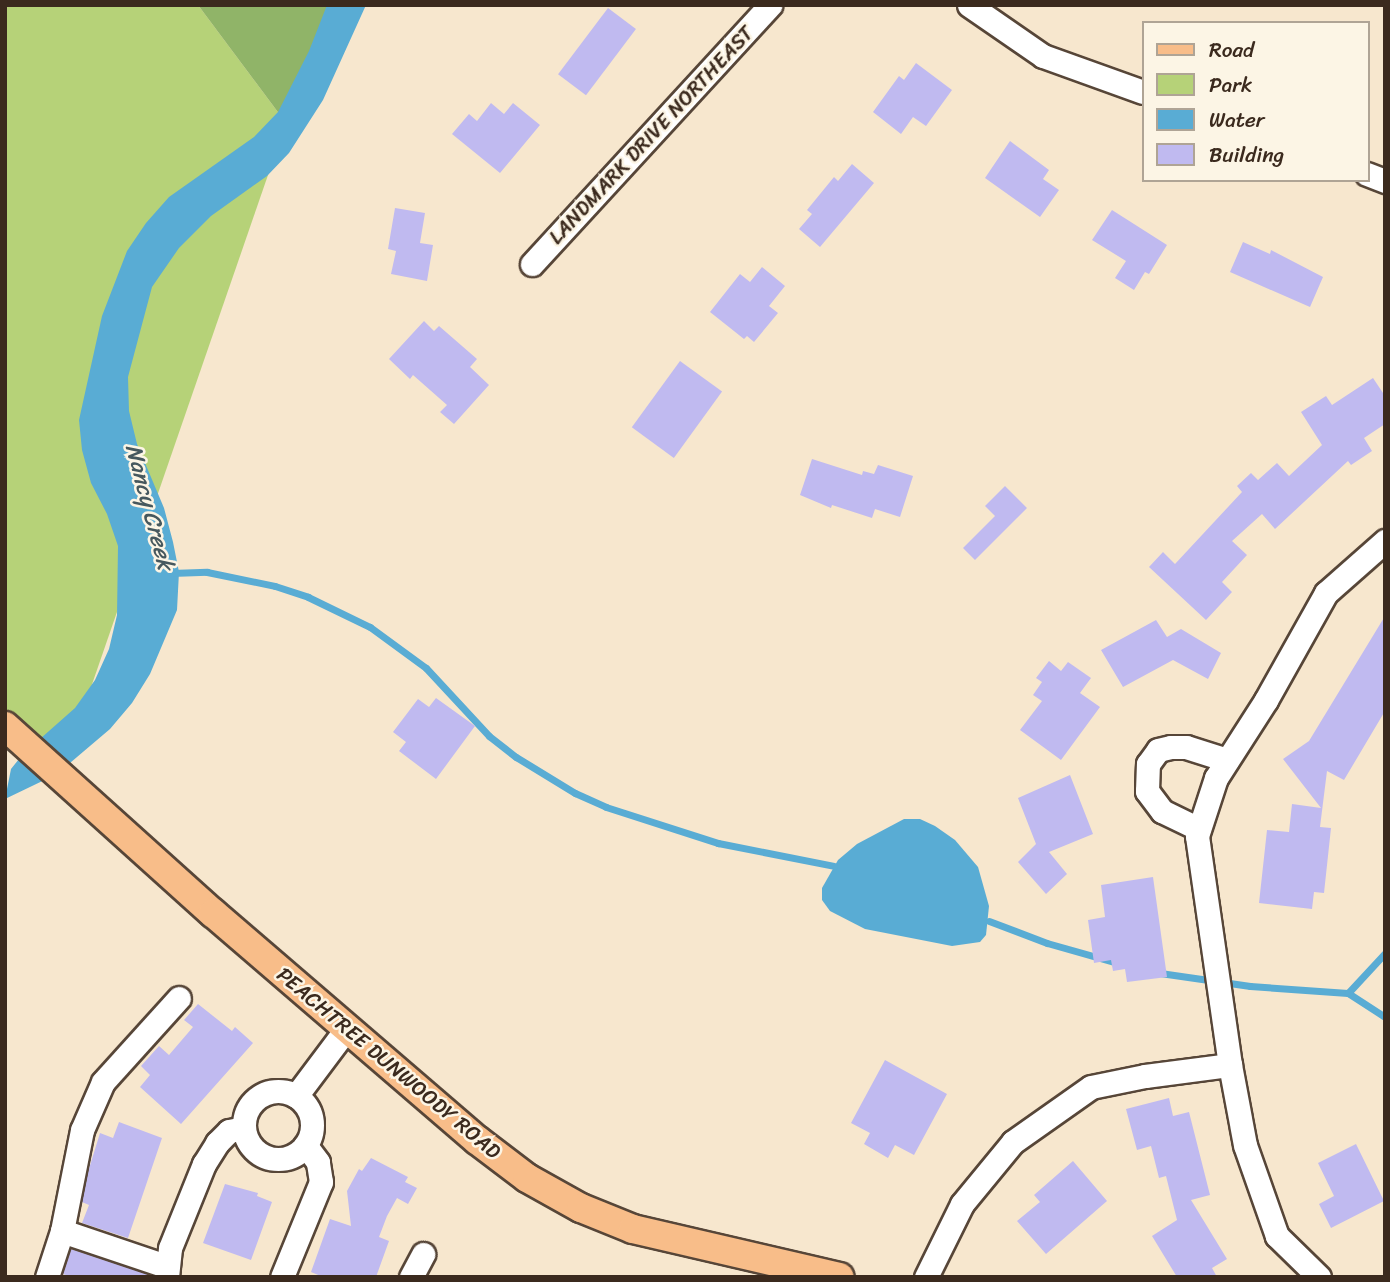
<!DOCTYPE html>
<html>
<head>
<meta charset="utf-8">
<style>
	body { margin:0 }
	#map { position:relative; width:1390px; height:1282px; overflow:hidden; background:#f7e7ce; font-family:Sriracha,sans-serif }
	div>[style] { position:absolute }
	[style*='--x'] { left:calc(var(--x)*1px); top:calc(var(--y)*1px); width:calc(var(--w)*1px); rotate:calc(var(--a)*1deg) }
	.green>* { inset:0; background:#b6d278 }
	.forest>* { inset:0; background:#90b468 }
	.water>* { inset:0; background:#59acd4 }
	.stream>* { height:7px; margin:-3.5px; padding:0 3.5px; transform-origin:3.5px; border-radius:3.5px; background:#59acd4 }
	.building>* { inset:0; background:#c0baf0; transform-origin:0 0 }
	.roads { filter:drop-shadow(2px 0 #574638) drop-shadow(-2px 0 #574638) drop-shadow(0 2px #574638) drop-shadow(0 -2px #574638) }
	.minor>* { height:23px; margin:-11.5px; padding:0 11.5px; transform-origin:11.5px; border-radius:11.5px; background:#fff }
	.minor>.ring { margin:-11.5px; padding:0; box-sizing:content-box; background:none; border:23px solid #fff; border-radius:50% }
	.major>* { height:28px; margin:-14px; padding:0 14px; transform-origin:14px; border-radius:14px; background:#f8bd89 }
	span { translate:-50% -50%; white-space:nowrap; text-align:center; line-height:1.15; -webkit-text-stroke:5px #fcf5e5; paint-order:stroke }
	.street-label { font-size:21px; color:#3b2a1e }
	.water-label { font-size:23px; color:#46585e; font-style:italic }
	.frame { position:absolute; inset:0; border:7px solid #3b2a1e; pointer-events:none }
	.legend { position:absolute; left:1142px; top:21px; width:228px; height:161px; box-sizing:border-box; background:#fcf5e5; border:2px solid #afa495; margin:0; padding:9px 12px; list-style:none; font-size:21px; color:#3b2a1e }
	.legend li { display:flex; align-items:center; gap:14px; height:35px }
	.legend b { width:35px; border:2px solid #afa495 }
</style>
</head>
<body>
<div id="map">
	<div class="green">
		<div style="clip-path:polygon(5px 5px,198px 5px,286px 123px,61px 774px,5px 727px)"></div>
	</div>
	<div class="forest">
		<div style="clip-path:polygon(198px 5px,356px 5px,286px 123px)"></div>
	</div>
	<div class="water">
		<div style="clip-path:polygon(327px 5px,366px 5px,323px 100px,289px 153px,267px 176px,211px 216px,179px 248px,152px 287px,128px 377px,129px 411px,137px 444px,164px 508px,173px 542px,179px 572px,177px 610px,150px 674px,132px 703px,110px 729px,57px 774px,5px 799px,11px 769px,23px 754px,75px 708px,95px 680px,109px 649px,117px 615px,118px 546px,107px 514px,91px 483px,82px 450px,79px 420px,102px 316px,127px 251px,146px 223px,169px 197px,254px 137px,278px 112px,309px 51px)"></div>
		<div style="clip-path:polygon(904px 819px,920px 819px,935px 826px,955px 840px,978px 867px,989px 906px,986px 935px,980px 942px,952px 946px,865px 929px,830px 911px,822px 900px,822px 888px,838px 860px,857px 844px)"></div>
	</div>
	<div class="stream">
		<div style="--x:171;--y:573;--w:36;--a:-2"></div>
		<div style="--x:207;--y:572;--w:69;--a:11.6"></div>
		<div style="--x:275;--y:586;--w:35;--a:18"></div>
		<div style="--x:308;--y:597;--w:69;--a:25.8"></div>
		<div style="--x:370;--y:627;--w:69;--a:36.2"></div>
		<div style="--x:426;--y:668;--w:93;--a:47.2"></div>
		<div style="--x:489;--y:736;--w:34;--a:38"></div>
		<div style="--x:516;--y:757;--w:69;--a:31.4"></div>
		<div style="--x:575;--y:793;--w:34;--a:24"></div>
		<div style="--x:606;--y:807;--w:118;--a:17.8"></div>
		<div style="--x:718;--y:843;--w:118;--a:11.2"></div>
		<div style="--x:989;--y:921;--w:62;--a:20.8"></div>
		<div style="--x:1047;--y:943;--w:74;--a:15.7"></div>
		<div style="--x:1160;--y:973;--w:91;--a:8.2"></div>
		<div style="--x:1250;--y:986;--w:98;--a:4.1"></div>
		<div style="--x:1348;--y:993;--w:44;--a:33"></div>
		<div style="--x:1348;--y:993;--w:54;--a:-47.2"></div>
	</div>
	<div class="building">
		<div style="left:608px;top:8px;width:35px;height:83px;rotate:37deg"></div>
		<div style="clip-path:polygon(916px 63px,952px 90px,926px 126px,913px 117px,901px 134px,873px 112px,899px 76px,904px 80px)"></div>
		<div style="clip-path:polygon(491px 103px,504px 114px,513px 103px,540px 125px,500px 173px,452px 134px,469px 114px,477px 121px)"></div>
		<div style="clip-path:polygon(1010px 141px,1049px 170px,1043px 179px,1059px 190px,1040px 217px,985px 178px)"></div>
		<div style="clip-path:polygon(852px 164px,874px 183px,820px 247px,799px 229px,812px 214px,807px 210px,834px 177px,838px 181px)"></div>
		<div style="clip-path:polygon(395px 208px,425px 213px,420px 243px,433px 245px,427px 281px,391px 274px,396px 251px,388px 249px)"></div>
		<div style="clip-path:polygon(1112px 210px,1167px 245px,1149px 274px,1145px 272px,1134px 290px,1115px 278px,1126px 261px,1092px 240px)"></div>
		<div style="clip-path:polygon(1243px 242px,1270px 254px,1271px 250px,1323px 277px,1310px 307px,1230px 272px)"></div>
		<div style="clip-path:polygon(762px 267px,785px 286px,769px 306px,778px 313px,754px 342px,747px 336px,744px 339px,710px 312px,740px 274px,750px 282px)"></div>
		<div style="clip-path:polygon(424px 321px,434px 331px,439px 326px,477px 359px,470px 367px,489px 385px,454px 424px,440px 412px,447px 405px,413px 375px,410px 379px,389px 359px)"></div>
		<div style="left:680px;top:361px;width:52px;height:82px;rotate:36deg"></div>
		<div style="clip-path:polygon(1373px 378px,1385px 396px,1385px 424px,1364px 438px,1372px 451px,1351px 465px,1348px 461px,1275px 529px,1262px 514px,1232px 541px,1247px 555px,1222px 582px,1232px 592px,1206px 620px,1149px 567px,1163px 552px,1175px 564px,1242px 492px,1237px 486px,1251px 473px,1258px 480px,1277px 463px,1289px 476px,1322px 445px,1301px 412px,1326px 396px,1332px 405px)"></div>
		<div style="clip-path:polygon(812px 459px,862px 475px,863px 471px,874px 474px,878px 465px,913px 476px,900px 517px,875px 509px,872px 518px,832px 505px,831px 508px,800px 495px)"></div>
		<div style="clip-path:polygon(1005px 486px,1027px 508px,975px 560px,963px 548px,995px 516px,985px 506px)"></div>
		<div style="clip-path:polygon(1385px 616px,1385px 711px,1344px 780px,1327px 771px,1320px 827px,1331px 828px,1324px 893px,1314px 892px,1312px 909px,1259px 903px,1267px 830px,1289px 832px,1292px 804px,1321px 808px,1283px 759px,1309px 741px)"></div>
		<div style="clip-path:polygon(1156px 620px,1167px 637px,1181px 629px,1221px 653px,1208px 679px,1173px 660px,1123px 687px,1101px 650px)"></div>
		<div style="clip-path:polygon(1049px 661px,1061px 671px,1068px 662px,1091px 678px,1080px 693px,1100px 707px,1061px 760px,1020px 730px,1042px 701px,1033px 695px,1042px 682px,1036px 678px)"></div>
		<div style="clip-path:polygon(436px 698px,475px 726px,436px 779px,399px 751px,406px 742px,393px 732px,418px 699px,429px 707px)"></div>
		<div style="clip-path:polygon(1070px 775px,1093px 834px,1049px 852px,1067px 874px,1046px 894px,1018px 862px,1036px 844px,1018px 798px)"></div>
		<div style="clip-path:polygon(1153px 877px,1167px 977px,1127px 982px,1125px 969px,1113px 971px,1111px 960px,1094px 963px,1088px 920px,1105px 917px,1101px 885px)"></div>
		<div style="clip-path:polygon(198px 1004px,232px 1031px,235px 1027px,253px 1043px,181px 1124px,140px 1087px,150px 1075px,141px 1066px,159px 1046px,169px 1055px,193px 1027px,184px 1020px)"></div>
		<div style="clip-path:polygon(885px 1060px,947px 1094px,914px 1155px,895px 1145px,888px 1158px,864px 1144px,870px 1133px,851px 1123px)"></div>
		<div style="clip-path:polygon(1169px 1098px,1173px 1116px,1189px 1112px,1210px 1195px,1191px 1200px,1227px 1259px,1212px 1268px,1217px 1277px,1177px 1277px,1152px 1236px,1177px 1220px,1166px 1176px,1159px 1178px,1151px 1146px,1137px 1150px,1126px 1109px)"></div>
		<div style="clip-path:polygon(119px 1122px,162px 1138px,128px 1238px,82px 1223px,89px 1205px,82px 1202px,88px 1172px,100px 1133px,113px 1138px)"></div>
		<div style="clip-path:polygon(1356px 1144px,1384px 1201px,1331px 1228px,1319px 1204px,1334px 1196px,1318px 1163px)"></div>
		<div style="clip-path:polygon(371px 1158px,408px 1177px,405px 1182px,417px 1188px,408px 1204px,397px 1198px,387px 1216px,379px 1237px,389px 1241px,376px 1277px,323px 1277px,311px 1272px,330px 1219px,351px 1226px,347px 1191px,359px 1169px,362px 1171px)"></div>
		<div style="clip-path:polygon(1073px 1161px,1107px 1201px,1046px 1254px,1017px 1221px,1040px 1202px,1034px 1195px)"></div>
		<div style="clip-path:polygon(225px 1184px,258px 1193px,257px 1196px,272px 1202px,251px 1260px,203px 1243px)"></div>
		<div style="clip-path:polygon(71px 1249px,153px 1276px,153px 1277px,71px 1277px,63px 1274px)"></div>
	</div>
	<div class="roads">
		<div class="minor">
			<div style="--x:969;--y:5;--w:90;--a:34.6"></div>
			<div style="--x:1043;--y:56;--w:106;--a:19.8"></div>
			<div style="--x:1367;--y:174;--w:19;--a:21"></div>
			<div style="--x:532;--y:264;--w:352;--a:-47.4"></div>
			<div style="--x:1199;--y:829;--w:41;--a:-154.1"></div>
			<div style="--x:1162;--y:811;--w:25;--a:-127"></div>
			<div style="--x:1147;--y:791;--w:27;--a:-88"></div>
			<div style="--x:1148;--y:764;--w:17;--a:-54"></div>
			<div style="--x:1158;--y:750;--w:13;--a:-13"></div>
			<div style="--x:1171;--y:747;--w:15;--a:0"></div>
			<div style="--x:1186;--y:747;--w:43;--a:17.6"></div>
			<div class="ring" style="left:244px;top:1091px;width:45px;height:45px"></div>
			<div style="--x:296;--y:1096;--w:85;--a:-53.1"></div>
			<div style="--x:62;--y:1231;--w:103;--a:-78.8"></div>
			<div style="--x:82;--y:1130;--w:52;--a:-66.4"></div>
			<div style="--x:103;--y:1082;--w:113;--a:-47.9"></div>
			<div style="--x:47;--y:1277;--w:48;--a:-71.9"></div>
			<div style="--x:62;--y:1231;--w:110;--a:18.6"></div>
			<div style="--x:167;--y:1277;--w:29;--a:-84"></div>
			<div style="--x:170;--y:1248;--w:91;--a:-68"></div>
			<div style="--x:204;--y:1164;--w:25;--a:-58"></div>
			<div style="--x:217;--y:1143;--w:17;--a:-45"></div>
			<div style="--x:229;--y:1131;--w:15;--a:-11"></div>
			<div style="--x:282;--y:1277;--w:103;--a:-67.7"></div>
			<div style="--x:321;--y:1182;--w:20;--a:-99"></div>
			<div style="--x:318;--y:1162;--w:21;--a:-127"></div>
			<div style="--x:411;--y:1277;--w:26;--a:-62"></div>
			<div style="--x:926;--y:1277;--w:81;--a:-63.7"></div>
			<div style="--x:962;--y:1204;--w:80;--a:-50.6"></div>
			<div style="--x:1013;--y:1142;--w:95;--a:-35.2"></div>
			<div style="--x:1091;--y:1087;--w:55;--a:-11.5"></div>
			<div style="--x:1145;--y:1076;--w:86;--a:-7.4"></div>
			<div style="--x:1319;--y:1277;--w:59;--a:-135.7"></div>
			<div style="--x:1277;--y:1236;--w:96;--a:-109.4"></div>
			<div style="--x:1245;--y:1145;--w:81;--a:-100.6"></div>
			<div style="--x:1230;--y:1065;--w:231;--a:-98.2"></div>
			<div style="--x:1197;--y:836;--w:61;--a:-71.9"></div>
			<div style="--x:1216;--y:778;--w:93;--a:-57.3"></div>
			<div style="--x:1266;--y:700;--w:123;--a:-60.7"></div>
			<div style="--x:1326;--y:593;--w:79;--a:-41.4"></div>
		</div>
		<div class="major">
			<div style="--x:5;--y:726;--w:280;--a:42"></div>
			<div style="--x:213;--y:913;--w:348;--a:40.7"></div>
			<div style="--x:477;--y:1140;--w:63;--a:37.2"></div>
			<div style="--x:527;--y:1178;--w:62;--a:29.1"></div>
			<div style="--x:581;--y:1208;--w:56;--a:22"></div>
			<div style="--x:633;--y:1229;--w:212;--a:13.1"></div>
		</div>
	</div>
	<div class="street-label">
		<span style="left:651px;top:135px;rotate:-47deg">LANDMARK DRIVE NORTHEAST</span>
		<span style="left:389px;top:1063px;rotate:40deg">PEACHTREE DUNWOODY ROAD</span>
	</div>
	<div class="water-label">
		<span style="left:149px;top:507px;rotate:75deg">Nancy Creek</span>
	</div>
	<div class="frame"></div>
	<ul class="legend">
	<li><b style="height:9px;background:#f8bd89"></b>Road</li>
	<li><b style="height:19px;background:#b6d278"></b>Park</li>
	<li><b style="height:19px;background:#59acd4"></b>Water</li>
	<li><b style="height:19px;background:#c0baf0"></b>Building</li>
	</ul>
</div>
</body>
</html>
